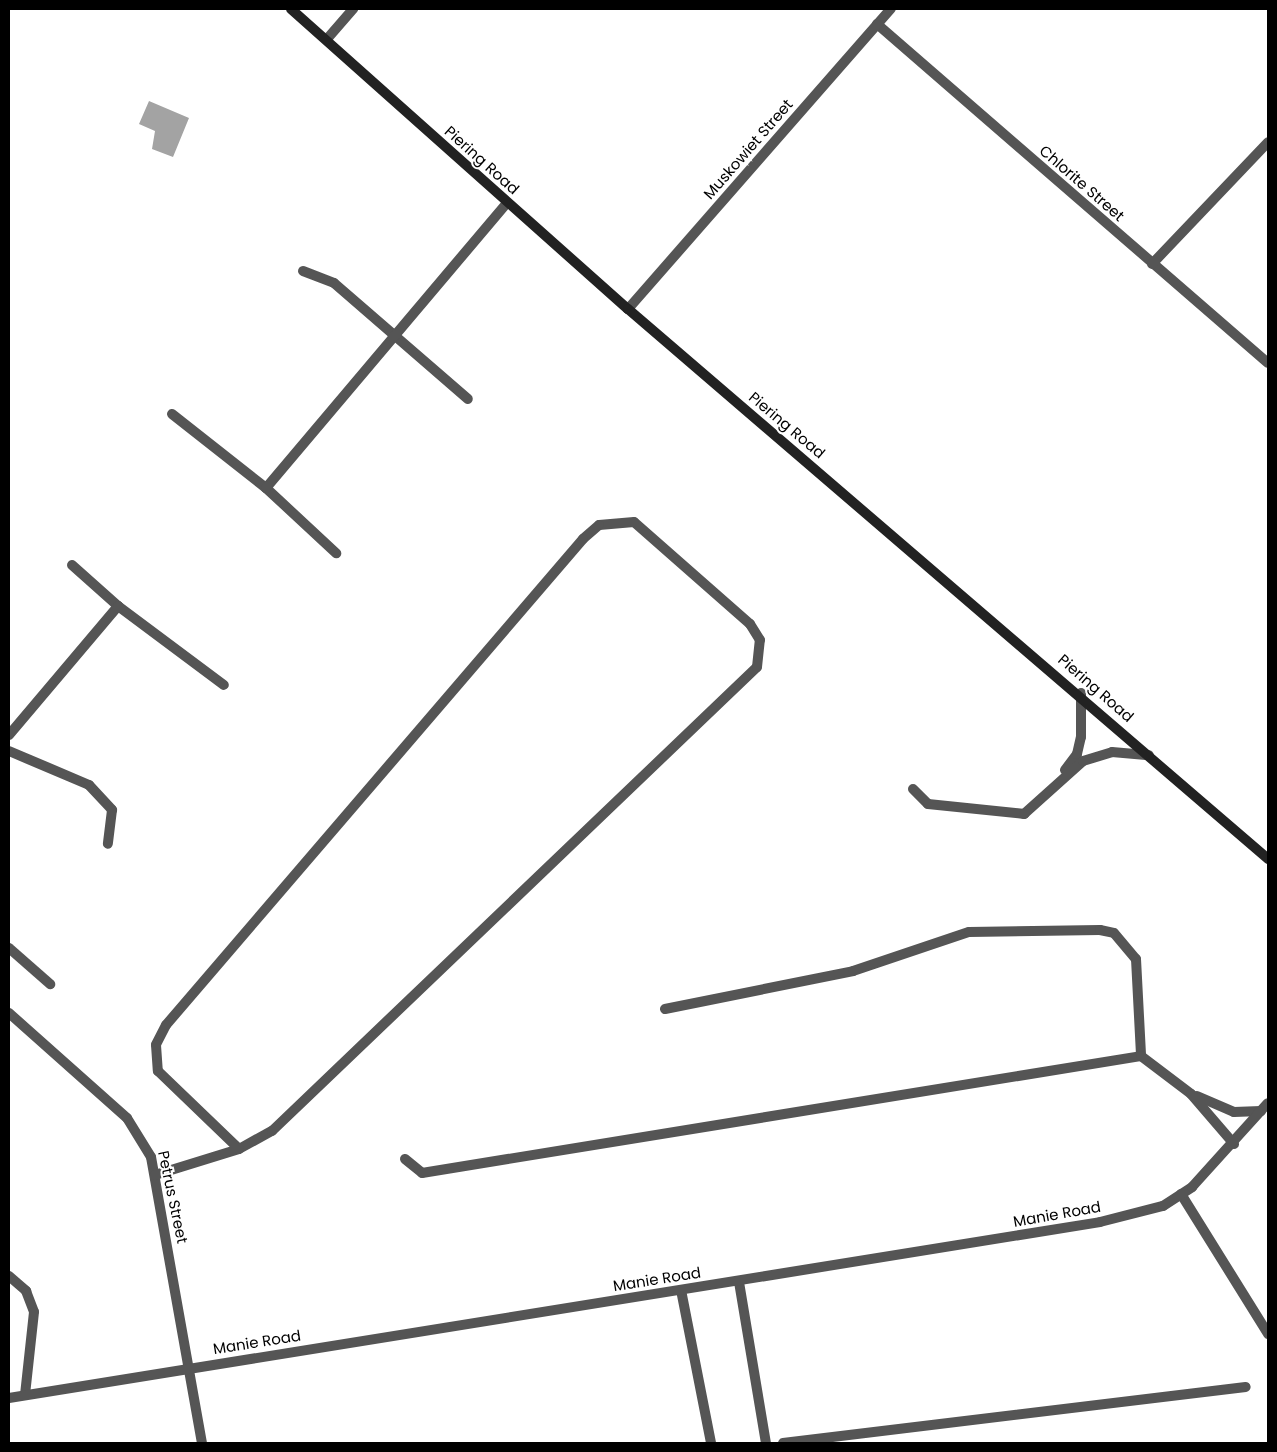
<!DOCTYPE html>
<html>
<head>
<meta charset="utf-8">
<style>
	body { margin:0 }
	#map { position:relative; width:1277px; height:1452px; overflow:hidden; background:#fff; font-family:Poppins,sans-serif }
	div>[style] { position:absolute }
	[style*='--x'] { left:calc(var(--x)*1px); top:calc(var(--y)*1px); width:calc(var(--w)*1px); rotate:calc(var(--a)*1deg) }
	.water>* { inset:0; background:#a3a3a3 }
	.street>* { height:10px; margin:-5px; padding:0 5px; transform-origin:5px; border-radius:5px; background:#555 }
	.secondary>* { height:10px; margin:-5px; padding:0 5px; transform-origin:5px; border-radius:5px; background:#222 }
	span { translate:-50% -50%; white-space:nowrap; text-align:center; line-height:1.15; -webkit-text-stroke:4px #fff; paint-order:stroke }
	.street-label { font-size:15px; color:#000 }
	.frame { position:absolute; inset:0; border:10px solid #000; pointer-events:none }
</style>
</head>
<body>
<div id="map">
	<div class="water">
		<div style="clip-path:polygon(149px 101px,189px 118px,173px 157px,152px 149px,155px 131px,139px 124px)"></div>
	</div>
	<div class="street">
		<div style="--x:877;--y:24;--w:517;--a:40.93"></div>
		<div style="--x:327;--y:39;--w:40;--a:-49"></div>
		<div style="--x:1152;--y:264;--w:168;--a:-46.4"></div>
		<div style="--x:303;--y:271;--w:33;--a:21"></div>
		<div style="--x:334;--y:283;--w:177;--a:40.9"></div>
		<div style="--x:628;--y:309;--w:399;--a:-48.8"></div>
		<div style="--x:172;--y:414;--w:120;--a:38.2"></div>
		<div style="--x:266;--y:488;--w:96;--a:42.9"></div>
		<div style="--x:266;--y:488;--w:373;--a:-49.8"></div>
		<div style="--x:72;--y:565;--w:62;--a:41.7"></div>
		<div style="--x:9;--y:735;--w:169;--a:-49.8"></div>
		<div style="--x:118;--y:606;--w:132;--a:36.7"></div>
		<div style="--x:9;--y:751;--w:87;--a:23"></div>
		<div style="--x:89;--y:785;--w:34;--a:47"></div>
		<div style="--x:112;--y:810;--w:34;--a:97"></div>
		<div style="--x:1065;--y:770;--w:20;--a:-53"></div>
		<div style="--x:1077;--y:754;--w:17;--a:-77"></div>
		<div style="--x:1081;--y:737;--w:44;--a:-90"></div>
		<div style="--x:913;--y:789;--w:21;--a:45"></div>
		<div style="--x:928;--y:804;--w:97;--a:5.9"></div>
		<div style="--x:1024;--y:814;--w:79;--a:-41.9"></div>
		<div style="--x:1083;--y:761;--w:30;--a:-17"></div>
		<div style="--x:1112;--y:752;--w:37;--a:5"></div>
		<div style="--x:9;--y:948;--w:55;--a:41.3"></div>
		<div style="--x:665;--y:1009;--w:192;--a:-11.4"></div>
		<div style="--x:853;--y:971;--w:122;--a:-18.6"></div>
		<div style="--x:969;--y:932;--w:131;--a:-0.9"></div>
		<div style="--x:1100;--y:930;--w:14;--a:12"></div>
		<div style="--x:1114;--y:933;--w:34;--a:50"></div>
		<div style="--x:1136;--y:959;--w:97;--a:87"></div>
		<div style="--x:9;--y:1013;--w:158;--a:41.7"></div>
		<div style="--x:127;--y:1118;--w:46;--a:58.4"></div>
		<div style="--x:151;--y:1157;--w:291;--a:79.9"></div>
		<div style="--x:1197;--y:1096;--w:40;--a:23.4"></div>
		<div style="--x:1234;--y:1112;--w:27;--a:-2"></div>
		<div style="--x:405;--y:1159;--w:22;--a:39"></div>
		<div style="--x:422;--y:1173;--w:728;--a:-9.24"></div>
		<div style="--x:1141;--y:1056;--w:63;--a:37.2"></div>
		<div style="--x:1191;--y:1094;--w:66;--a:49.3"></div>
		<div style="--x:155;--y:1175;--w:88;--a:-17.2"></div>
		<div style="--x:239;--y:1149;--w:38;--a:-29"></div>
		<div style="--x:272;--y:1131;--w:671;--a:-43.73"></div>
		<div style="--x:757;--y:667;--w:27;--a:-84"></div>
		<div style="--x:760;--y:640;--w:19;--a:-122"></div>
		<div style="--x:750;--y:624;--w:154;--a:-138.7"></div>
		<div style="--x:634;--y:522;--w:35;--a:175"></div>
		<div style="--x:599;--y:525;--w:21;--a:139"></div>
		<div style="--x:583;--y:539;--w:640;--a:130.63"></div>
		<div style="--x:166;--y:1025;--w:22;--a:117"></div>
		<div style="--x:156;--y:1045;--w:26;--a:86"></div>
		<div style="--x:158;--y:1071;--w:112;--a:43.9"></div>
		<div style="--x:1181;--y:1194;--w:165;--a:58.1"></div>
		<div style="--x:9;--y:1276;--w:23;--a:41"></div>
		<div style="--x:26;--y:1291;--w:22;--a:69"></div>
		<div style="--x:34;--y:1312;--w:83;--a:96.2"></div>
		<div style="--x:739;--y:1282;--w:163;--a:80.5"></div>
		<div style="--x:681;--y:1290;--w:156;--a:78.9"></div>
		<div style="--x:9;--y:1398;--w:1105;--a:-9.16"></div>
		<div style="--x:1100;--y:1222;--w:65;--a:-14.3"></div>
		<div style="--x:1163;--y:1206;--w:35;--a:-33"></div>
		<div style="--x:1192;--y:1187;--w:113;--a:-47.9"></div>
		<div style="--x:783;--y:1443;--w:466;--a:-6.9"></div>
	</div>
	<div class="secondary">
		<div style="--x:291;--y:9;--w:451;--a:41.7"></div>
		<div style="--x:628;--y:309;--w:844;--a:40.67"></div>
	</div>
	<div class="street-label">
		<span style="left:748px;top:149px;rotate:-49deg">Muskowiet Street</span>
		<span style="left:482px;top:160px;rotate:42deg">Piering Road</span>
		<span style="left:1082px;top:183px;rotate:41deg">Chlorite Street</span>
		<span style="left:787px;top:425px;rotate:40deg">Piering Road</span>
		<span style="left:1096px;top:688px;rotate:41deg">Piering Road</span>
		<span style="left:173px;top:1197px;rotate:78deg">Petrus Street</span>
		<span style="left:1057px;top:1214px;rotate:-10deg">Manie Road</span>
		<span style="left:657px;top:1279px;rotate:-9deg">Manie Road</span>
		<span style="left:257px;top:1342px;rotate:-9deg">Manie Road</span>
	</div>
	<div class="frame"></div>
</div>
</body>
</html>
